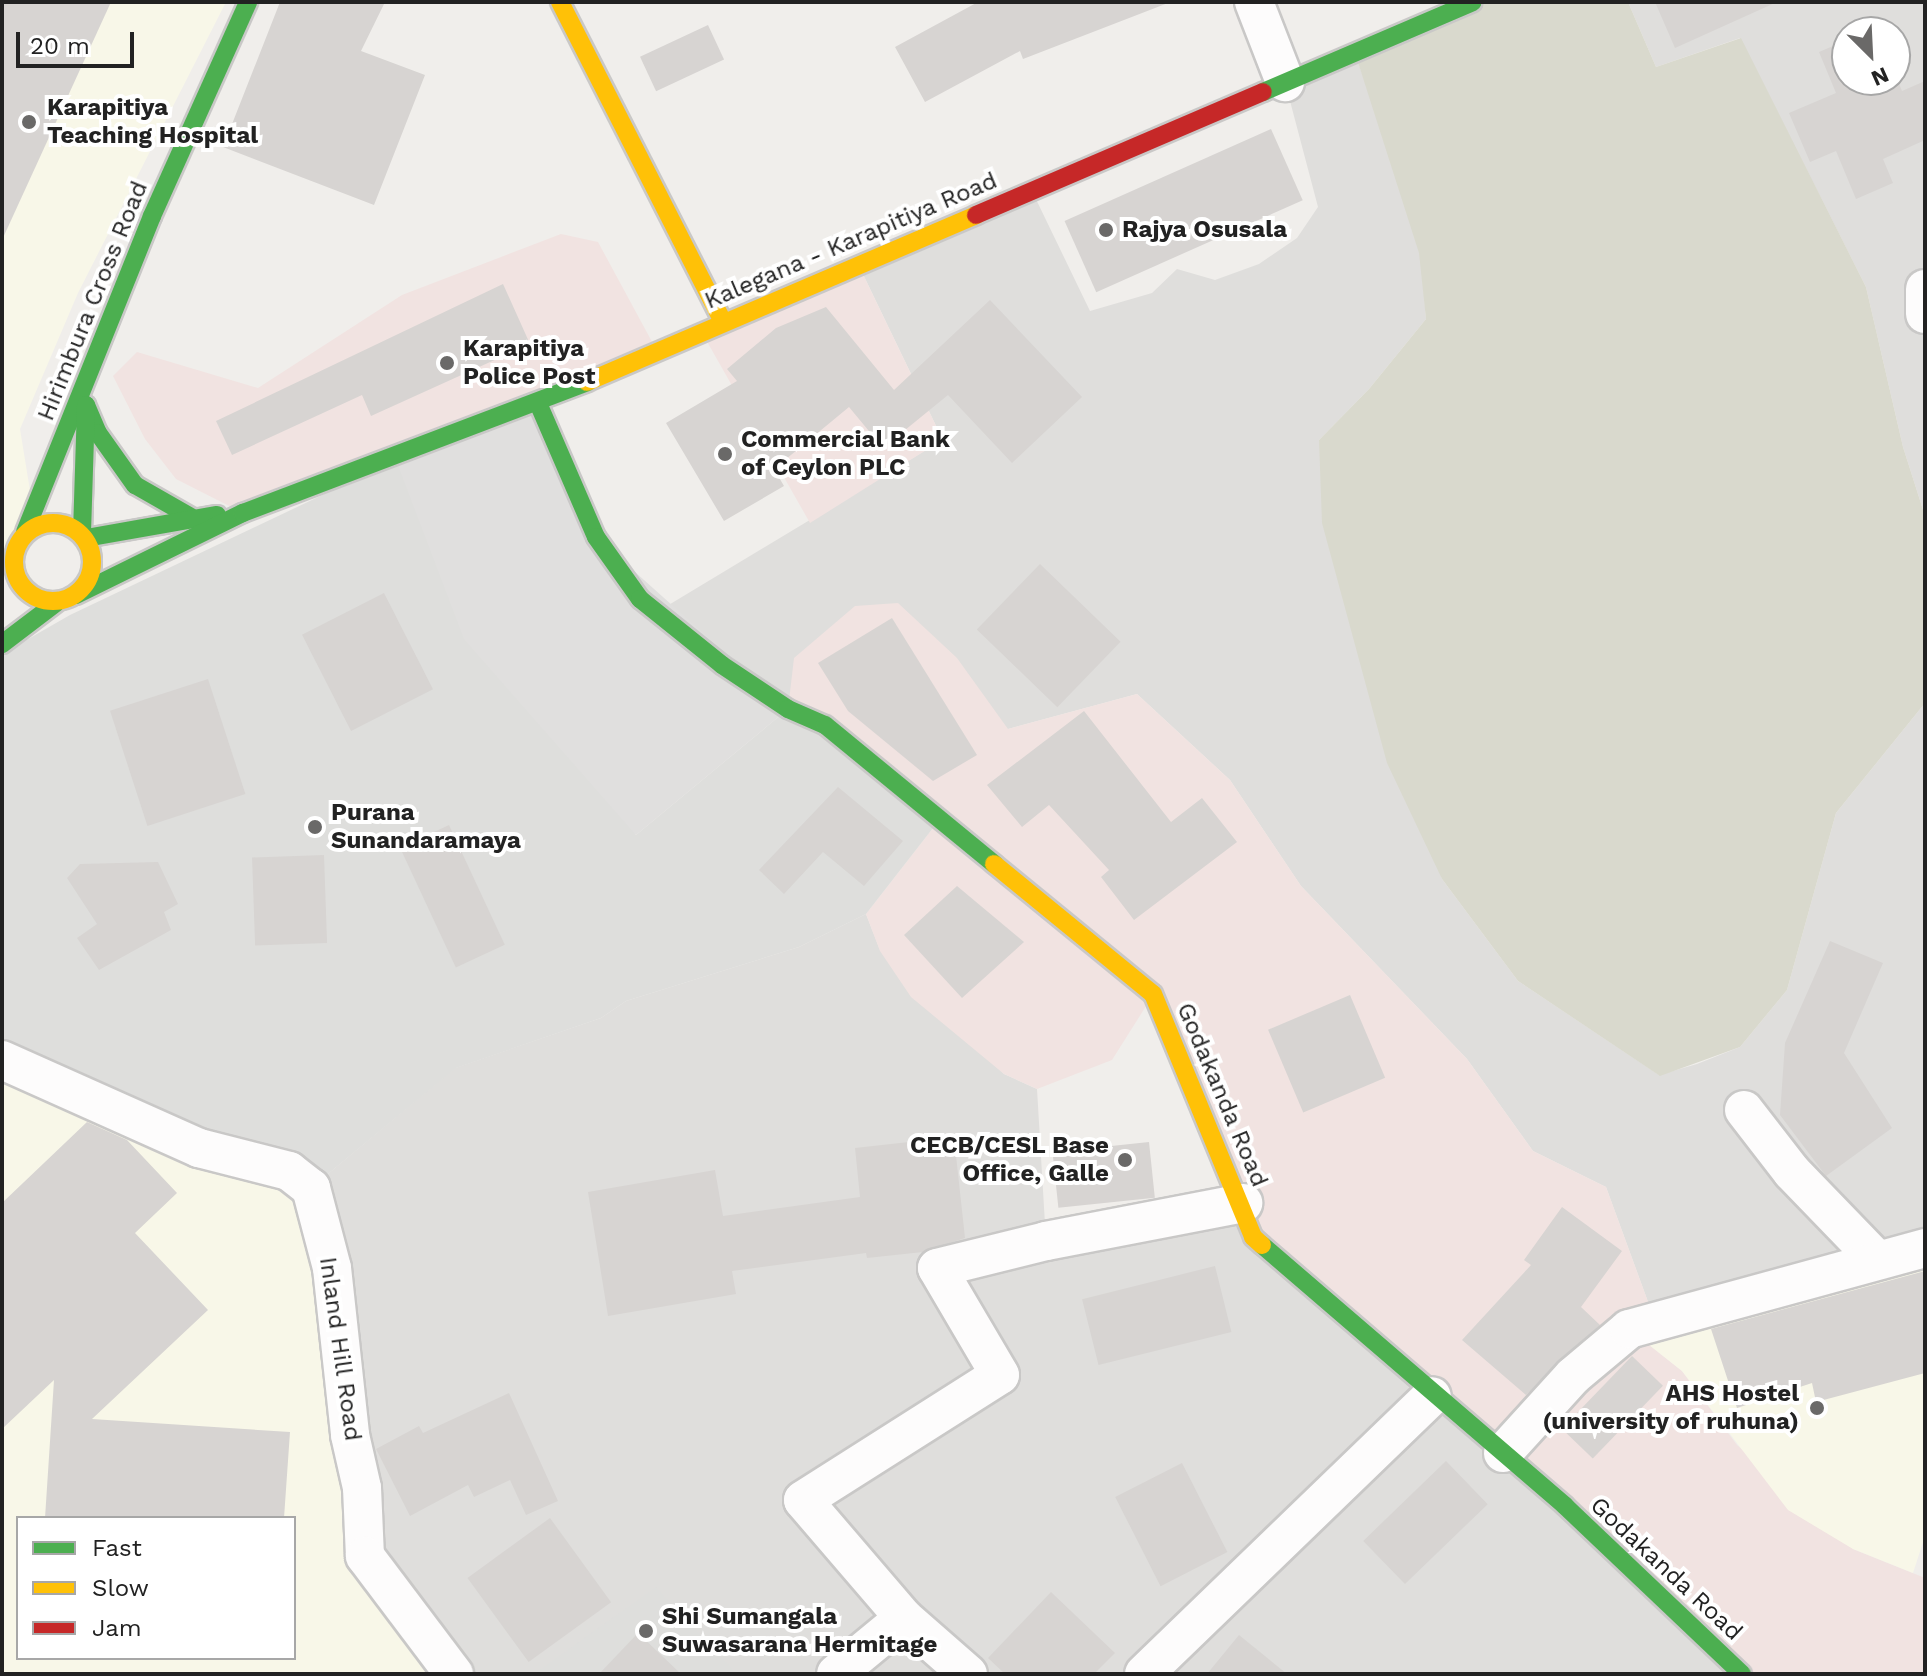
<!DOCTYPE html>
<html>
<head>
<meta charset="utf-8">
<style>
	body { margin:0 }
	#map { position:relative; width:1927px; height:1676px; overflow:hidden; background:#f0eeeb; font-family:"Work Sans",sans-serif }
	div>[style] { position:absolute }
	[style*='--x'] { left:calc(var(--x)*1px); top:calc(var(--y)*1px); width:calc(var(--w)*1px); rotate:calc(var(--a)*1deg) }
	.residential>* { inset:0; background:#dfdedc }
	.commercial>* { inset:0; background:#f1e3e1 }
	.education>* { inset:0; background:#f8f7e8 }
	.religious>* { inset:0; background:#dededc }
	.construction>* { inset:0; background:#d9d9cd }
	.parking>* { inset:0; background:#e0dfde }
	.building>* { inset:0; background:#d7d4d2; transform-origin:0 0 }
	.roads { filter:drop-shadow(2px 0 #c9c8c7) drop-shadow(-2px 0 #c9c8c7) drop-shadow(0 2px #c9c8c7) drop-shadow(0 -2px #c9c8c7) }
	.street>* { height:38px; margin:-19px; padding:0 19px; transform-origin:19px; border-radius:19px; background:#fdfcfc }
	.fast>* { height:18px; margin:-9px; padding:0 9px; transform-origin:9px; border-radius:9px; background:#4caf50 }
	.slow>* { height:18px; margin:-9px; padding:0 9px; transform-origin:9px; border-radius:9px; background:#ffc107 }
	.slow>.ring { margin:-9px; padding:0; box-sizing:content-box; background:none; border:18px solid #ffc107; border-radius:50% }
	.jam>* { height:18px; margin:-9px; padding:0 9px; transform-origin:9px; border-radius:9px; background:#c62828 }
	.dots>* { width:22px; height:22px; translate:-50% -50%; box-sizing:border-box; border:4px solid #fff; border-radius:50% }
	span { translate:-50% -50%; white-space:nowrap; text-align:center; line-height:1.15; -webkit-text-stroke:8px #fff; paint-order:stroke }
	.poi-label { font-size:24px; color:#222; font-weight:700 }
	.left { translate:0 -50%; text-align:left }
	.right { translate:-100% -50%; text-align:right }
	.street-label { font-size:24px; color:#222 }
	.frame { position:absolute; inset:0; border:4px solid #222; pointer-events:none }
	.legend { position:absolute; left:16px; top:1516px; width:280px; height:144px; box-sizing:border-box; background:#fff; border:2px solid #a7a7a7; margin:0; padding:10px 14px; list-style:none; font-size:24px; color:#222 }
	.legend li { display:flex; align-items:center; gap:16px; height:40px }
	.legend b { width:40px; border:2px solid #a7a7a7 }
	.north { position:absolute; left:1831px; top:16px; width:80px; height:80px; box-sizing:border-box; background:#fff; border:2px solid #a7a7a7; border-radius:50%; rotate:156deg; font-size:22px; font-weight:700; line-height:32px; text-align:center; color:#222 }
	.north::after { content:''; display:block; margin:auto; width:28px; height:36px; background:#6a6968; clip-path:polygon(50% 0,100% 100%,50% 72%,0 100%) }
	.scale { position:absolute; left:16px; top:32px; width:118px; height:36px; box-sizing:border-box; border:4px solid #222; border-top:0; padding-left:10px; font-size:24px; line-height:28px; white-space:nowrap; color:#222; -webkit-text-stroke:6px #fff; paint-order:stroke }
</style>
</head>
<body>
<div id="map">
	<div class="residential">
		<div style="clip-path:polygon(evenodd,1628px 2px,1925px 2px,1925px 516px,1903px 447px,1866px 287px,1740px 38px,1656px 67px,1628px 2px,1847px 32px,1895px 32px,1895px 80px,1847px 80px,1847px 32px)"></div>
		<div style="clip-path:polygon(1355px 53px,1420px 243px,1426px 319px,1369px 389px,1319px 440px,1442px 879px,1518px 981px,1659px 1075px,1697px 1064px,1740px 1047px,1787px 990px,1836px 813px,1925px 703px,1925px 1248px,1655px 1321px,1606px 1187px,1533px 1151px,1467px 1059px,1301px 886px,1230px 780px,1137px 694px,1008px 729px,825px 725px,657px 612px,931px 447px,938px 430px,859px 266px,1032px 191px,1090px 311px,1152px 293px,1177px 269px,1215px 280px,1259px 264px,1297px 238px,1318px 207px,1285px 82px)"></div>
		<div style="clip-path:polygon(866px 914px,880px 950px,1004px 1074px,1037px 1089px,1046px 1241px,1243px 1203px,1742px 1674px,454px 1674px,365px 1556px,311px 1188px,455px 1068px,601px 1018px,626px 1001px,799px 947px)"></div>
	</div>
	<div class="commercial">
		<div style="clip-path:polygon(561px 234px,598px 242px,657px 351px,243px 513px,176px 479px,145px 439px,113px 376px,137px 352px,258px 388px,402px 295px)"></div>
		<div style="clip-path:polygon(859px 266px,938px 430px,931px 447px,810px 523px,701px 331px)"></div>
		<div style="clip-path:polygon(898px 603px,957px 658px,1008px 729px,1137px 694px,1230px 780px,1301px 886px,1467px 1059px,1533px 1151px,1606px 1187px,1655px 1321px,1629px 1329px,1682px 1371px,1737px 1445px,1853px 1549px,1925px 1578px,1925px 1674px,1742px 1674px,1253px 1237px,1153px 995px,1112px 1060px,1037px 1089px,1004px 1074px,911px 997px,880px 951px,866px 914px,940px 819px,788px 709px,794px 658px,855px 606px)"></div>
	</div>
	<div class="education">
		<div style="clip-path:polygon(2px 2px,226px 2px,78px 293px,20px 429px,33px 509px,2px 559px)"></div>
		<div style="clip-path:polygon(evenodd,2px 1060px,311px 1188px,365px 1556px,454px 1674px,2px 1674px,2px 1060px,18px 1518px,294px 1518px,294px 1658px,18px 1658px,18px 1518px)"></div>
		<div style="clip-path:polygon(1925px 1248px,1925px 1536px,1913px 1573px,1853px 1549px,1788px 1510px,1682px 1371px,1629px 1329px)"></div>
	</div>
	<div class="religious">
		<div style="clip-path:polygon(396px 460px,636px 835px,788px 709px,940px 819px,866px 914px,799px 947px,626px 1001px,601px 1018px,456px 1068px,311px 1188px,2px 1060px,2px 654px,70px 615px)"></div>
		<div style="clip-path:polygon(656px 1587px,737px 1674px,534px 1674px)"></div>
	</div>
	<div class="construction">
		<div style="clip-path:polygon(1473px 2px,1628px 2px,1656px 67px,1741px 38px,1866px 287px,1903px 447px,1925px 516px,1925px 703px,1836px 813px,1787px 990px,1740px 1047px,1660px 1076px,1518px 981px,1442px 879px,1387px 763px,1322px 523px,1319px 440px,1369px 389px,1426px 319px,1419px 253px,1355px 53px)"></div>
	</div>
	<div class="parking">
		<div style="clip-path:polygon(538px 403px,596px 537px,788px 709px,636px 835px,464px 639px,396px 460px)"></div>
	</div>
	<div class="building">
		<div style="clip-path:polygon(2px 2px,111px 2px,2px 240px)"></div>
		<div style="clip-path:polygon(280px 2px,385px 2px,361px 51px,425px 75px,374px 205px,223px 147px)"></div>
		<div style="clip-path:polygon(978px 2px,1168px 2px,1168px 3px,1023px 59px,1020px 51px,925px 102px,895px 47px)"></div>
		<div style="clip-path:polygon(1655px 2px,1777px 2px,1675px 48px)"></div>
		<div style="left:708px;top:25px;width:38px;height:75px;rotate:65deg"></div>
		<div style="clip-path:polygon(1847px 40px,1847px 80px,1895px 80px,1895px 74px,1902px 91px,1925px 81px,1925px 140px,1883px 159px,1893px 183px,1856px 199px,1836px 151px,1810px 162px,1789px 113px,1836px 93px,1819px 52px)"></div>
		<div style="left:1271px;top:129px;width:78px;height:226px;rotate:66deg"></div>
		<div style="clip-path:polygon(503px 284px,530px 344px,371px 416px,362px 395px,232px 455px,216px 421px)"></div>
		<div style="clip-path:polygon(990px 300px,1082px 397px,1012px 463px,948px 395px,883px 448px,849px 407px,774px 469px,784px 486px,724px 521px,666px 423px,737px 381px,727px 369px,776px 328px,826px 307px,894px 390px)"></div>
		<div style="left:1040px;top:564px;width:112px;height:91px;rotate:44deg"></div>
		<div style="left:384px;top:593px;width:108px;height:92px;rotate:63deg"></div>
		<div style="clip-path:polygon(892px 618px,977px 755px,933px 781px,848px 711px,818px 663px)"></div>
		<div style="left:208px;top:679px;width:121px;height:103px;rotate:72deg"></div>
		<div style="clip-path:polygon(1084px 711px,1171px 822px,1202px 798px,1237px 842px,1134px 920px,1101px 877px,1109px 870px,1049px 805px,1022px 827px,987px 785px)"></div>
		<div style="clip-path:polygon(838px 787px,903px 841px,864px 886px,823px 852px,784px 894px,759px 870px)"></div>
		<div style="left:449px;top:825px;width:132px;height:54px;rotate:65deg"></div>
		<div style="left:324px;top:855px;width:88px;height:72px;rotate:88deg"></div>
		<div style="clip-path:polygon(158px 862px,178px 904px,164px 912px,171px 930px,99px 970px,77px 938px,97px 924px,67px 878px,80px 864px)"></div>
		<div style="clip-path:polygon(957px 886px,1024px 942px,962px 998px,904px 935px)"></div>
		<div style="clip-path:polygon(1830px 941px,1883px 963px,1844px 1053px,1892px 1128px,1826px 1176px,1780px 1115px,1785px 1043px)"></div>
		<div style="left:1350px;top:995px;width:90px;height:89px;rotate:67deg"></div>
		<div style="clip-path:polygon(87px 1122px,127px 1140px,177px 1193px,135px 1233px,208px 1310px,92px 1419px,290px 1432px,284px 1518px,45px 1518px,54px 1380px,2px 1429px,2px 1203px)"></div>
		<div style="clip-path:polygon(954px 1137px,965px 1238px,923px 1252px,867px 1258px,866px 1253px,732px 1271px,736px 1294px,608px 1316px,588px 1192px,715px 1170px,723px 1216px,860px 1197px,855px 1148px)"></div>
		<div style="left:1149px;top:1142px;width:56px;height:97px;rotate:84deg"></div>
		<div style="clip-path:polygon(1562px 1207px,1622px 1251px,1581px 1307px,1600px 1325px,1526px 1395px,1462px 1340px,1531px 1265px,1524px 1260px)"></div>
		<div style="left:1215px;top:1266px;width:68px;height:137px;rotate:76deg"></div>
		<div style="clip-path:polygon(1925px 1271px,1925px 1373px,1816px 1402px,1812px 1383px,1737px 1408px,1711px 1329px)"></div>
		<div style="left:1632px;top:1356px;width:43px;height:101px;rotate:44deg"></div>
		<div style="clip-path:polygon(509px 1393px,558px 1501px,526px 1515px,510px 1480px,474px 1497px,468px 1485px,410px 1516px,376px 1449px,419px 1426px,423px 1433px)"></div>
		<div style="left:1446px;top:1461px;width:60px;height:115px;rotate:46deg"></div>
		<div style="left:1182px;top:1463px;width:100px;height:75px;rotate:63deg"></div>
		<div style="left:550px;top:1518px;width:104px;height:102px;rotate:54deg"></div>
		<div style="clip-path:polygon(1051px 1592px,1115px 1653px,1094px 1674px,1005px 1674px,988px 1658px)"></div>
		<div style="clip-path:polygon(638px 1633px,681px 1674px,599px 1674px)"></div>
		<div style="clip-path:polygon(1239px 1635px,1287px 1674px,1207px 1674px)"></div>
	</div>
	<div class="roads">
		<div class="street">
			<div style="--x:1254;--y:2;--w:86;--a:68.8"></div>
			<div style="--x:1925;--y:289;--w:25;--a:90"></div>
			<div style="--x:2;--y:1060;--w:216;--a:24.1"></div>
			<div style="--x:199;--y:1148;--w:93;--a:14.3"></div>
			<div style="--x:289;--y:1171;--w:28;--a:38"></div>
			<div style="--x:311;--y:1188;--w:83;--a:75.3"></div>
			<div style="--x:332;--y:1268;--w:168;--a:83.8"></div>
			<div style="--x:350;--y:1435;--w:54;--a:77.2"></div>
			<div style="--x:362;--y:1488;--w:68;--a:87.5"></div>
			<div style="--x:365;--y:1556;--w:148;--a:53"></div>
			<div style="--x:1744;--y:1110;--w:78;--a:52.3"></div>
			<div style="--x:1792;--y:1172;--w:121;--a:46"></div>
			<div style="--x:1503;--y:1453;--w:104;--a:-47.7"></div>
			<div style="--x:1573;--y:1376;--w:73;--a:-40"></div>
			<div style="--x:1629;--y:1329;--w:307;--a:-15.3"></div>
			<div style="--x:904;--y:1618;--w:155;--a:-130.6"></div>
			<div style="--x:803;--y:1500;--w:233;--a:-32.4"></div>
			<div style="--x:1000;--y:1375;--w:124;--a:-120.5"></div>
			<div style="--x:937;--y:1268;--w:112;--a:-13.9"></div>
			<div style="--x:1046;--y:1241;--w:201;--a:-10.9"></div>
			<div style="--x:836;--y:1674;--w:88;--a:-39.5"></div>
			<div style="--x:904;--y:1618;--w:85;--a:41.2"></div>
			<div style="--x:1144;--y:1674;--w:400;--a:-44"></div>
		</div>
		<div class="fast">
			<div style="--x:1263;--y:92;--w:228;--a:-23.2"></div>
			<div style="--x:538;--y:403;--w:146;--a:66.6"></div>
			<div style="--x:596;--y:537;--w:76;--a:54.6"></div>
			<div style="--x:640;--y:599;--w:105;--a:38.8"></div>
			<div style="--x:722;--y:665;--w:79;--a:33.7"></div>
			<div style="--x:788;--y:709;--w:40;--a:23.4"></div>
			<div style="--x:825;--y:725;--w:219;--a:39.4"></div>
			<div style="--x:86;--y:405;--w:30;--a:67"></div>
			<div style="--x:98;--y:433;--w:64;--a:54.6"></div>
			<div style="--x:135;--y:485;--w:64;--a:29.7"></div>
			<div style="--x:25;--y:532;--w:341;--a:-68.1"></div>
			<div style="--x:152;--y:216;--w:235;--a:-65.8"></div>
			<div style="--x:82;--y:533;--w:128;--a:-88.2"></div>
			<div style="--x:86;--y:538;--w:133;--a:-10"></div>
			<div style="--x:76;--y:595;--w:186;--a:-26.2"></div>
			<div style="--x:243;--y:513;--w:368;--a:-20.8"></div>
			<div style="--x:2;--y:644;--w:68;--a:-37.2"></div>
			<div style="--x:1262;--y:1245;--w:400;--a:40.7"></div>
			<div style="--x:1565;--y:1506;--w:244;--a:43.5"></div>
		</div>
		<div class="slow">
			<div style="--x:560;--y:2;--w:359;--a:63"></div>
			<div style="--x:587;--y:382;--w:423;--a:-23.2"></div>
			<div class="ring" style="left:14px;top:523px;width:60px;height:60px"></div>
			<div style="--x:994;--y:864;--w:205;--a:39.3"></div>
			<div style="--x:1153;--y:994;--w:263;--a:67.6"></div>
			<div style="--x:1253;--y:1237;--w:12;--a:42"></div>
		</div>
		<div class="jam">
			<div style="--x:976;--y:215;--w:312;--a:-23.2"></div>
		</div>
	</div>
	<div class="dots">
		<div style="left:29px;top:122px;background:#6a6968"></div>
		<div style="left:1106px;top:230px;background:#6a6968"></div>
		<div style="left:447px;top:363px;background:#6a6968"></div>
		<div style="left:725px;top:454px;background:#6a6968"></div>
		<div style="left:315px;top:827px;background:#6a6968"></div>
		<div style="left:1125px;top:1160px;background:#6a6968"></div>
		<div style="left:1817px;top:1408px;background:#6a6968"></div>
		<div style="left:646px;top:1631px;background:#6a6968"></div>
	</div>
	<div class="poi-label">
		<span class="left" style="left:47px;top:122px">Karapitiya<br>Teaching Hospital</span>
		<span class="left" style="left:1122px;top:230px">Rajya Osusala</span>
		<span class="left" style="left:463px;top:363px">Karapitiya<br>Police Post</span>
		<span class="left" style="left:741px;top:454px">Commercial Bank<br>of Ceylon PLC</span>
		<span class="left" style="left:331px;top:827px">Purana<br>Sunandaramaya</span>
		<span class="right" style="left:1109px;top:1160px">CECB/CESL Base<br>Office, Galle</span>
		<span class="right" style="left:1799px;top:1408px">AHS Hostel<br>(university of ruhuna)</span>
		<span class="left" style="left:662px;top:1631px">Shi Sumangala<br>Suwasarana Hermitage</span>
	</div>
	<div class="street-label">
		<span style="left:851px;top:241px;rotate:-23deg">Kalegana - Karapitiya Road</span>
		<span style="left:93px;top:301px;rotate:-68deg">Hirimbura Cross Road</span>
		<span style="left:1222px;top:1095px;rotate:67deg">Godakanda Road</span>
		<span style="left:340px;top:1349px;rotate:82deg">Inland Hill Road</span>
		<span style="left:1666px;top:1569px;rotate:43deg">Godakanda Road</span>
	</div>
	<div class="frame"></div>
	<ul class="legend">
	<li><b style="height:10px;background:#4caf50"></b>Fast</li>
	<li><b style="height:10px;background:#ffc107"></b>Slow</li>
	<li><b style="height:10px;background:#c62828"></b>Jam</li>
	</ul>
	<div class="north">N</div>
	<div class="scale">20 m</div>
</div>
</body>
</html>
